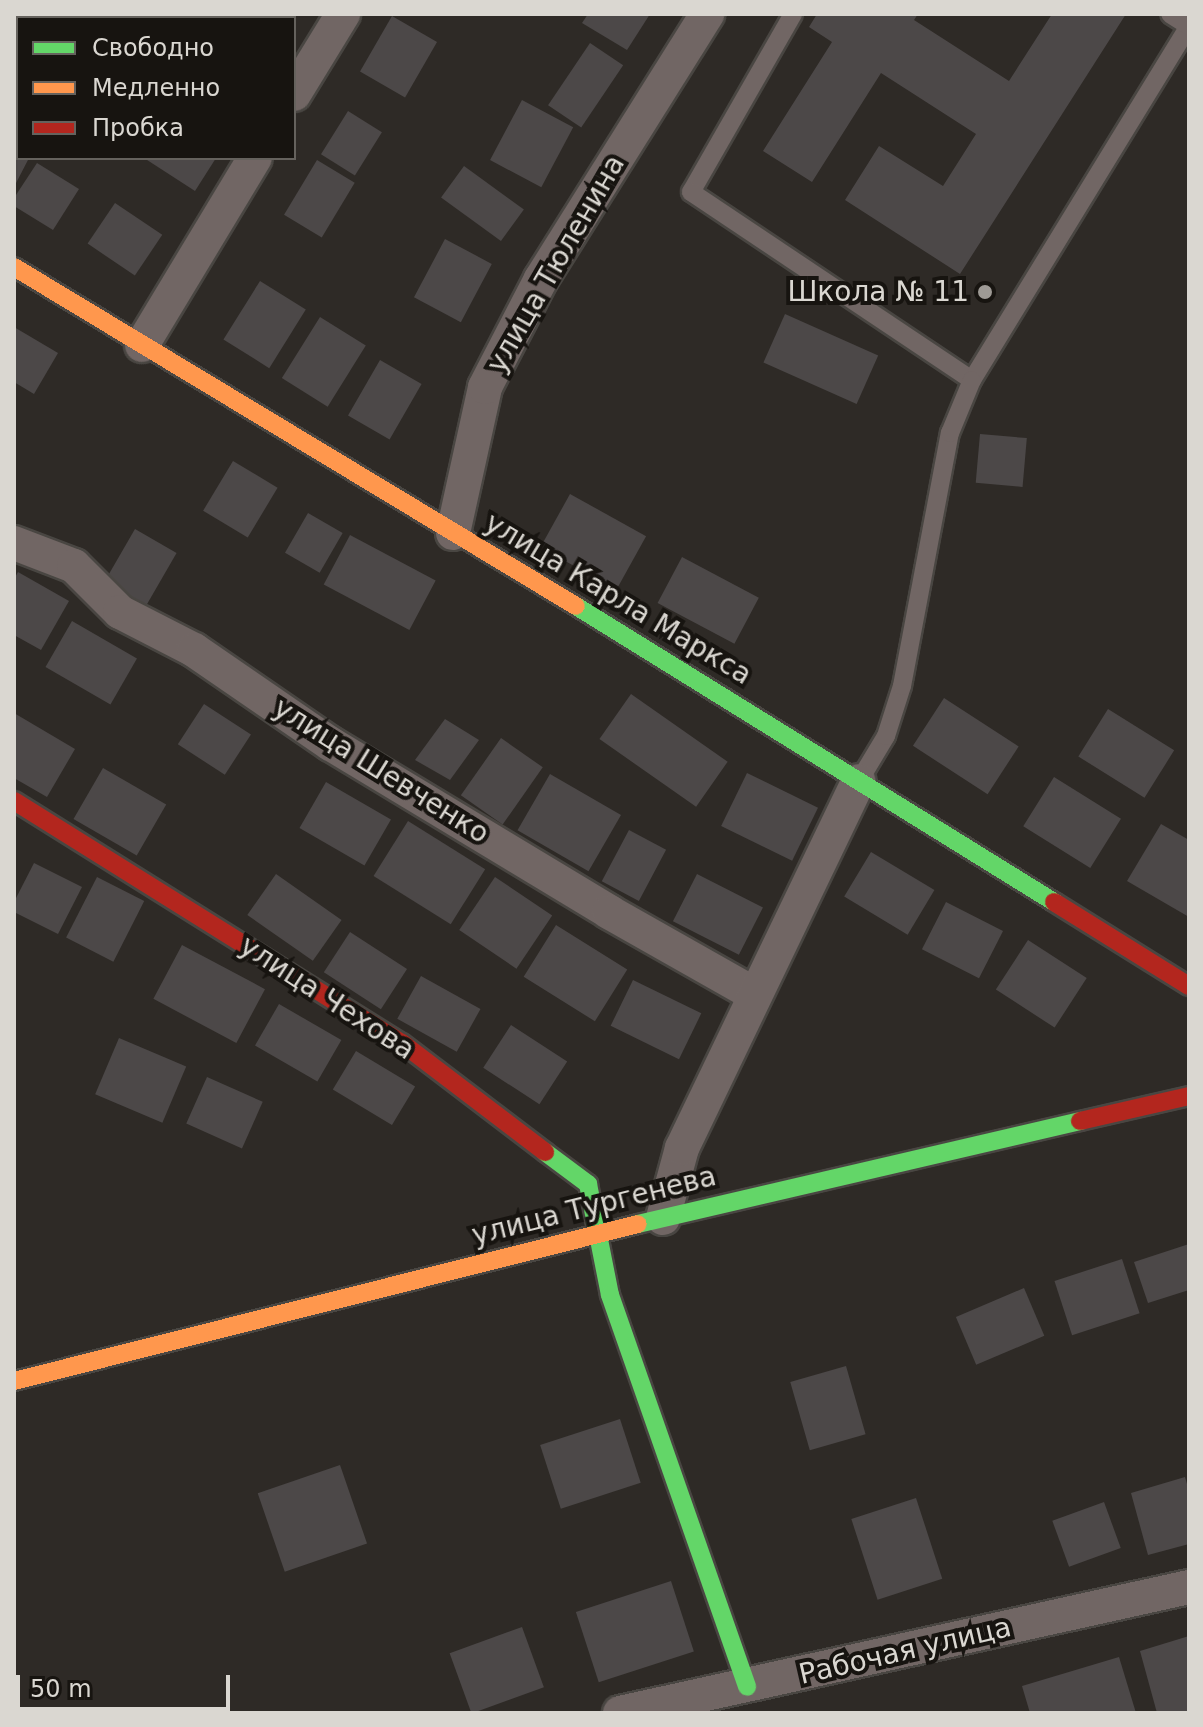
<!DOCTYPE html>
<html>
<head>
<meta charset="utf-8">
<style>
	body { margin:0 }
	#map { position:relative; width:1203px; height:1727px; overflow:hidden; background:#2e2a26; font-family:"DejaVu Sans",sans-serif }
	div>[style] { position:absolute }
	[style*='--x'] { left:calc(var(--x)*1px); top:calc(var(--y)*1px); width:calc(var(--w)*1px); rotate:calc(var(--a)*1deg) }
	.building>* { inset:0; background:#4c4848; transform-origin:0 0 }
	.roads { filter:drop-shadow(2px 0 #494642) drop-shadow(-2px 0 #494642) drop-shadow(0 2px #494642) drop-shadow(0 -2px #494642) }
	.lane>* { height:18px; margin:-9px; padding:0 9px; transform-origin:9px; border-radius:9px; background:#716664 }
	.street>* { height:34px; margin:-17px; padding:0 17px; transform-origin:17px; border-radius:17px; background:#716664 }
	.fast>* { height:18px; margin:-9px; padding:0 9px; transform-origin:9px; border-radius:9px; background:#63d668 }
	.slow>* { height:18px; margin:-9px; padding:0 9px; transform-origin:9px; border-radius:9px; background:#ff974d }
	.jam>* { height:18px; margin:-9px; padding:0 9px; transform-origin:9px; border-radius:9px; background:#b3261e }
	.dots>* { width:22px; height:22px; translate:-50% -50%; box-sizing:border-box; border:4px solid #171410; border-radius:50% }
	span { translate:-50% -50%; white-space:nowrap; text-align:center; line-height:1.15; -webkit-text-stroke:8px #171410; paint-order:stroke }
	.street-label { font-size:28px; color:#dad7d1 }
	.poi-label { font-size:28px; color:#dad7d1 }
	.right { translate:-100% -50%; text-align:right }
	.frame { position:absolute; inset:0; border:16px solid #dad7d1; pointer-events:none }
	.legend { position:absolute; left:16px; top:16px; width:280px; height:144px; box-sizing:border-box; background:#171410; border:2px solid #65625d; margin:0; padding:10px 14px; list-style:none; font-size:24px; color:#dad7d1 }
	.legend li { display:flex; align-items:center; gap:16px; height:40px }
	.legend b { width:40px; border:2px solid #65625d }
	.scale { position:absolute; left:16px; top:1675px; width:214px; height:36px; box-sizing:border-box; border:4px solid #dad7d1; border-top:0; padding-left:10px; font-size:24px; line-height:28px; white-space:nowrap; color:#dad7d1; -webkit-text-stroke:6px #171410; paint-order:stroke }
</style>
</head>
<body>
<div id="map">
	<div class="building">
		<div style="left:26px;top:14px;width:69px;height:5px"></div>
		<div style="clip-path:polygon(247px 14px,295px 14px,293px 18px,254px 18px)"></div>
		<div style="clip-path:polygon(588px 14px,650px 14px,627px 50px,582px 23px)"></div>
		<div style="clip-path:polygon(817px 14px,918px 14px,914px 20px,1009px 81px,1052px 14px,1126px 14px,960px 274px,845px 200px,879px 146px,943px 186px,976px 134px,881px 73px,812px 182px,763px 151px,832px 42px,809px 27px)"></div>
		<div style="left:392px;top:16px;width:52px;height:64px;rotate:30deg"></div>
		<div style="left:590px;top:43px;width:40px;height:75px;rotate:34deg"></div>
		<div style="left:522px;top:100px;width:58px;height:68px;rotate:28deg"></div>
		<div style="left:348px;top:111px;width:40px;height:51px;rotate:32deg"></div>
		<div style="clip-path:polygon(14px 139px,18px 141px,18px 158px,29px 158px,14px 187px)"></div>
		<div style="clip-path:polygon(144px 158px,216px 158px,195px 191px)"></div>
		<div style="left:317px;top:160px;width:44px;height:64px;rotate:31deg"></div>
		<div style="clip-path:polygon(37px 163px,79px 189px,53px 230px,14px 206px,14px 198px)"></div>
		<div style="left:464px;top:166px;width:74px;height:39px;rotate:36deg"></div>
		<div style="left:115px;top:203px;width:57px;height:49px;rotate:34deg"></div>
		<div style="left:445px;top:239px;width:53px;height:66px;rotate:28deg"></div>
		<div style="left:260px;top:281px;width:54px;height:69px;rotate:32deg"></div>
		<div style="left:785px;top:314px;width:102px;height:53px;rotate:24deg"></div>
		<div style="left:320px;top:317px;width:54px;height:72px;rotate:32deg"></div>
		<div style="clip-path:polygon(14px 327px,58px 353px,34px 394px,14px 382px)"></div>
		<div style="left:380px;top:360px;width:48px;height:64px;rotate:30deg"></div>
		<div style="left:980px;top:434px;width:47px;height:49px;rotate:5deg"></div>
		<div style="left:233px;top:461px;width:52px;height:58px;rotate:31deg"></div>
		<div style="left:570px;top:494px;width:87px;height:61px;rotate:29deg"></div>
		<div style="left:308px;top:513px;width:40px;height:46px;rotate:30deg"></div>
		<div style="left:135px;top:529px;width:48px;height:61px;rotate:30deg"></div>
		<div style="left:350px;top:535px;width:97px;height:56px;rotate:28deg"></div>
		<div style="left:682px;top:557px;width:87px;height:52px;rotate:28deg"></div>
		<div style="clip-path:polygon(18px 572px,69px 601px,41px 650px,14px 635px,14px 579px)"></div>
		<div style="left:72px;top:621px;width:75px;height:53px;rotate:30deg"></div>
		<div style="left:631px;top:694px;width:118px;height:55px;rotate:35deg"></div>
		<div style="left:944px;top:698px;width:89px;height:57px;rotate:33deg"></div>
		<div style="left:204px;top:704px;width:56px;height:48px;rotate:33deg"></div>
		<div style="left:1108px;top:709px;width:78px;height:56px;rotate:32deg"></div>
		<div style="clip-path:polygon(14px 713px,75px 749px,47px 797px,14px 778px)"></div>
		<div style="clip-path:polygon(445px 719px,479px 740px,450px 780px,415px 760px)"></div>
		<div style="left:501px;top:738px;width:51px;height:70px;rotate:35deg"></div>
		<div style="left:103px;top:768px;width:73px;height:59px;rotate:30deg"></div>
		<div style="left:747px;top:773px;width:79px;height:59px;rotate:26deg"></div>
		<div style="left:550px;top:774px;width:82px;height:65px;rotate:30deg"></div>
		<div style="left:1054px;top:777px;width:79px;height:58px;rotate:32deg"></div>
		<div style="left:326px;top:782px;width:75px;height:53px;rotate:30deg"></div>
		<div style="left:408px;top:821px;width:91px;height:65px;rotate:32deg"></div>
		<div style="clip-path:polygon(1161px 824px,1189px 840px,1189px 917px,1127px 881px)"></div>
		<div style="left:629px;top:830px;width:42px;height:58px;rotate:28deg"></div>
		<div style="left:871px;top:852px;width:74px;height:52px;rotate:31deg"></div>
		<div style="clip-path:polygon(34px 863px,82px 887px,58px 934px,14px 912px,14px 902px)"></div>
		<div style="left:276px;top:874px;width:80px;height:50px;rotate:35deg"></div>
		<div style="left:697px;top:874px;width:74px;height:53px;rotate:27deg"></div>
		<div style="left:97px;top:877px;width:53px;height:68px;rotate:27deg"></div>
		<div style="left:495px;top:877px;width:69px;height:64px;rotate:34deg"></div>
		<div style="left:946px;top:902px;width:64px;height:53px;rotate:27deg"></div>
		<div style="left:556px;top:925px;width:84px;height:61px;rotate:32deg"></div>
		<div style="left:350px;top:932px;width:68px;height:48px;rotate:33deg"></div>
		<div style="left:1028px;top:940px;width:70px;height:59px;rotate:33deg"></div>
		<div style="left:182px;top:945px;width:94px;height:61px;rotate:28deg"></div>
		<div style="left:421px;top:976px;width:68px;height:49px;rotate:29deg"></div>
		<div style="left:633px;top:980px;width:76px;height:51px;rotate:26deg"></div>
		<div style="left:279px;top:1004px;width:72px;height:48px;rotate:30deg"></div>
		<div style="left:511px;top:1025px;width:67px;height:51px;rotate:33deg"></div>
		<div style="left:119px;top:1038px;width:73px;height:61px;rotate:23deg"></div>
		<div style="left:356px;top:1051px;width:69px;height:45px;rotate:31deg"></div>
		<div style="left:207px;top:1077px;width:61px;height:51px;rotate:24deg"></div>
		<div style="clip-path:polygon(1189px 1244px,1189px 1290px,1148px 1303px,1134px 1262px)"></div>
		<div style="left:1122px;top:1259px;width:57px;height:71px;rotate:72deg"></div>
		<div style="left:1024px;top:1288px;width:52px;height:74px;rotate:67deg"></div>
		<div style="left:846px;top:1366px;width:71px;height:58px;rotate:74deg"></div>
		<div style="left:620px;top:1419px;width:67px;height:84px;rotate:72deg"></div>
		<div style="left:340px;top:1465px;width:83px;height:87px;rotate:71deg"></div>
		<div style="clip-path:polygon(1185px 1477px,1189px 1491px,1189px 1544px,1148px 1555px,1131px 1493px)"></div>
		<div style="left:916px;top:1498px;width:85px;height:68px;rotate:72deg"></div>
		<div style="left:1104px;top:1502px;width:49px;height:55px;rotate:70deg"></div>
		<div style="left:671px;top:1581px;width:74px;height:100px;rotate:72deg"></div>
		<div style="left:522px;top:1627px;width:64px;height:77px;rotate:70deg"></div>
		<div style="clip-path:polygon(1189px 1636px,1189px 1712px,1157px 1713px,1140px 1651px)"></div>
		<div style="clip-path:polygon(1119px 1657px,1136px 1713px,1030px 1713px,1022px 1686px)"></div>
	</div>
	<div class="roads">
		<div class="lane">
			<div style="--x:793;--y:14;--w:205;--a:119.8"></div>
			<div style="--x:691;--y:192;--w:338;--a:33.8"></div>
			<div style="--x:972;--y:380;--w:415;--a:-58.5"></div>
			<div style="--x:1189;--y:26;--w:22;--a:-148"></div>
			<div style="--x:859;--y:781;--w:52;--a:-59"></div>
			<div style="--x:886;--y:736;--w:52;--a:-72.3"></div>
			<div style="--x:902;--y:686;--w:258;--a:-79.3"></div>
			<div style="--x:950;--y:433;--w:57;--a:-67.5"></div>
		</div>
		<div class="street">
			<div style="--x:294;--y:94;--w:94;--a:-58.5"></div>
			<div style="--x:142;--y:345;--w:218;--a:-58.9"></div>
			<div style="--x:453;--y:533;--w:149;--a:-77.6"></div>
			<div style="--x:485;--y:387;--w:122;--a:-62.6"></div>
			<div style="--x:541;--y:279;--w:313;--a:-57.9"></div>
			<div style="--x:14;--y:543;--w:64;--a:21"></div>
			<div style="--x:74;--y:566;--w:65;--a:45"></div>
			<div style="--x:120;--y:612;--w:83;--a:27.2"></div>
			<div style="--x:194;--y:650;--w:166;--a:34.5"></div>
			<div style="--x:331;--y:744;--w:325;--a:31.1"></div>
			<div style="--x:609;--y:912;--w:167;--a:29.5"></div>
			<div style="--x:663;--y:1218;--w:73;--a:-74.8"></div>
			<div style="--x:682;--y:1148;--w:407;--a:-64.3"></div>
			<div style="--x:620;--y:1713;--w:583;--a:-12.49"></div>
		</div>
		<div class="fast">
			<div style="--x:576;--y:606;--w:562;--a:31.77"></div>
			<div style="--x:545;--y:1152;--w:54;--a:36.7"></div>
			<div style="--x:588;--y:1184;--w:113;--a:78.8"></div>
			<div style="--x:610;--y:1295;--w:415;--a:70.7"></div>
			<div style="--x:638;--y:1224;--w:454;--a:-13.1"></div>
		</div>
		<div class="slow">
			<div style="--x:14;--y:267;--w:656;--a:31.1"></div>
			<div style="--x:14;--y:1381;--w:643;--a:-14.12"></div>
		</div>
		<div class="jam">
			<div style="--x:14;--y:801;--w:457;--a:32"></div>
			<div style="--x:402;--y:1043;--w:180;--a:37.3"></div>
			<div style="--x:1054;--y:902;--w:159;--a:31.9"></div>
			<div style="--x:1080;--y:1121;--w:112;--a:-12.9"></div>
		</div>
	</div>
	<div class="dots">
		<div style="left:985px;top:292px;background:#9e9a95"></div>
	</div>
	<div class="street-label">
		<span style="left:556px;top:264px;rotate:-60deg">улица Тюленина</span>
		<span style="left:618px;top:599px;rotate:31deg">улица Карла Маркса</span>
		<span style="left:381px;top:771px;rotate:32deg">улица Шевченко</span>
		<span style="left:327px;top:998px;rotate:33deg">улица Чехова</span>
		<span style="left:594px;top:1206px;rotate:-14deg">улица Тургенева</span>
		<span style="left:905px;top:1651px;rotate:-13deg">Рабочая улица</span>
	</div>
	<div class="poi-label">
		<span class="right" style="left:969px;top:292px">Школа № 11</span>
	</div>
	<div class="frame"></div>
	<ul class="legend">
	<li><b style="height:10px;background:#63d668"></b>Свободно</li>
	<li><b style="height:10px;background:#ff974d"></b>Медленно</li>
	<li><b style="height:10px;background:#b3261e"></b>Пробка</li>
	</ul>
	<div class="scale">50 m</div>
</div>
</body>
</html>
